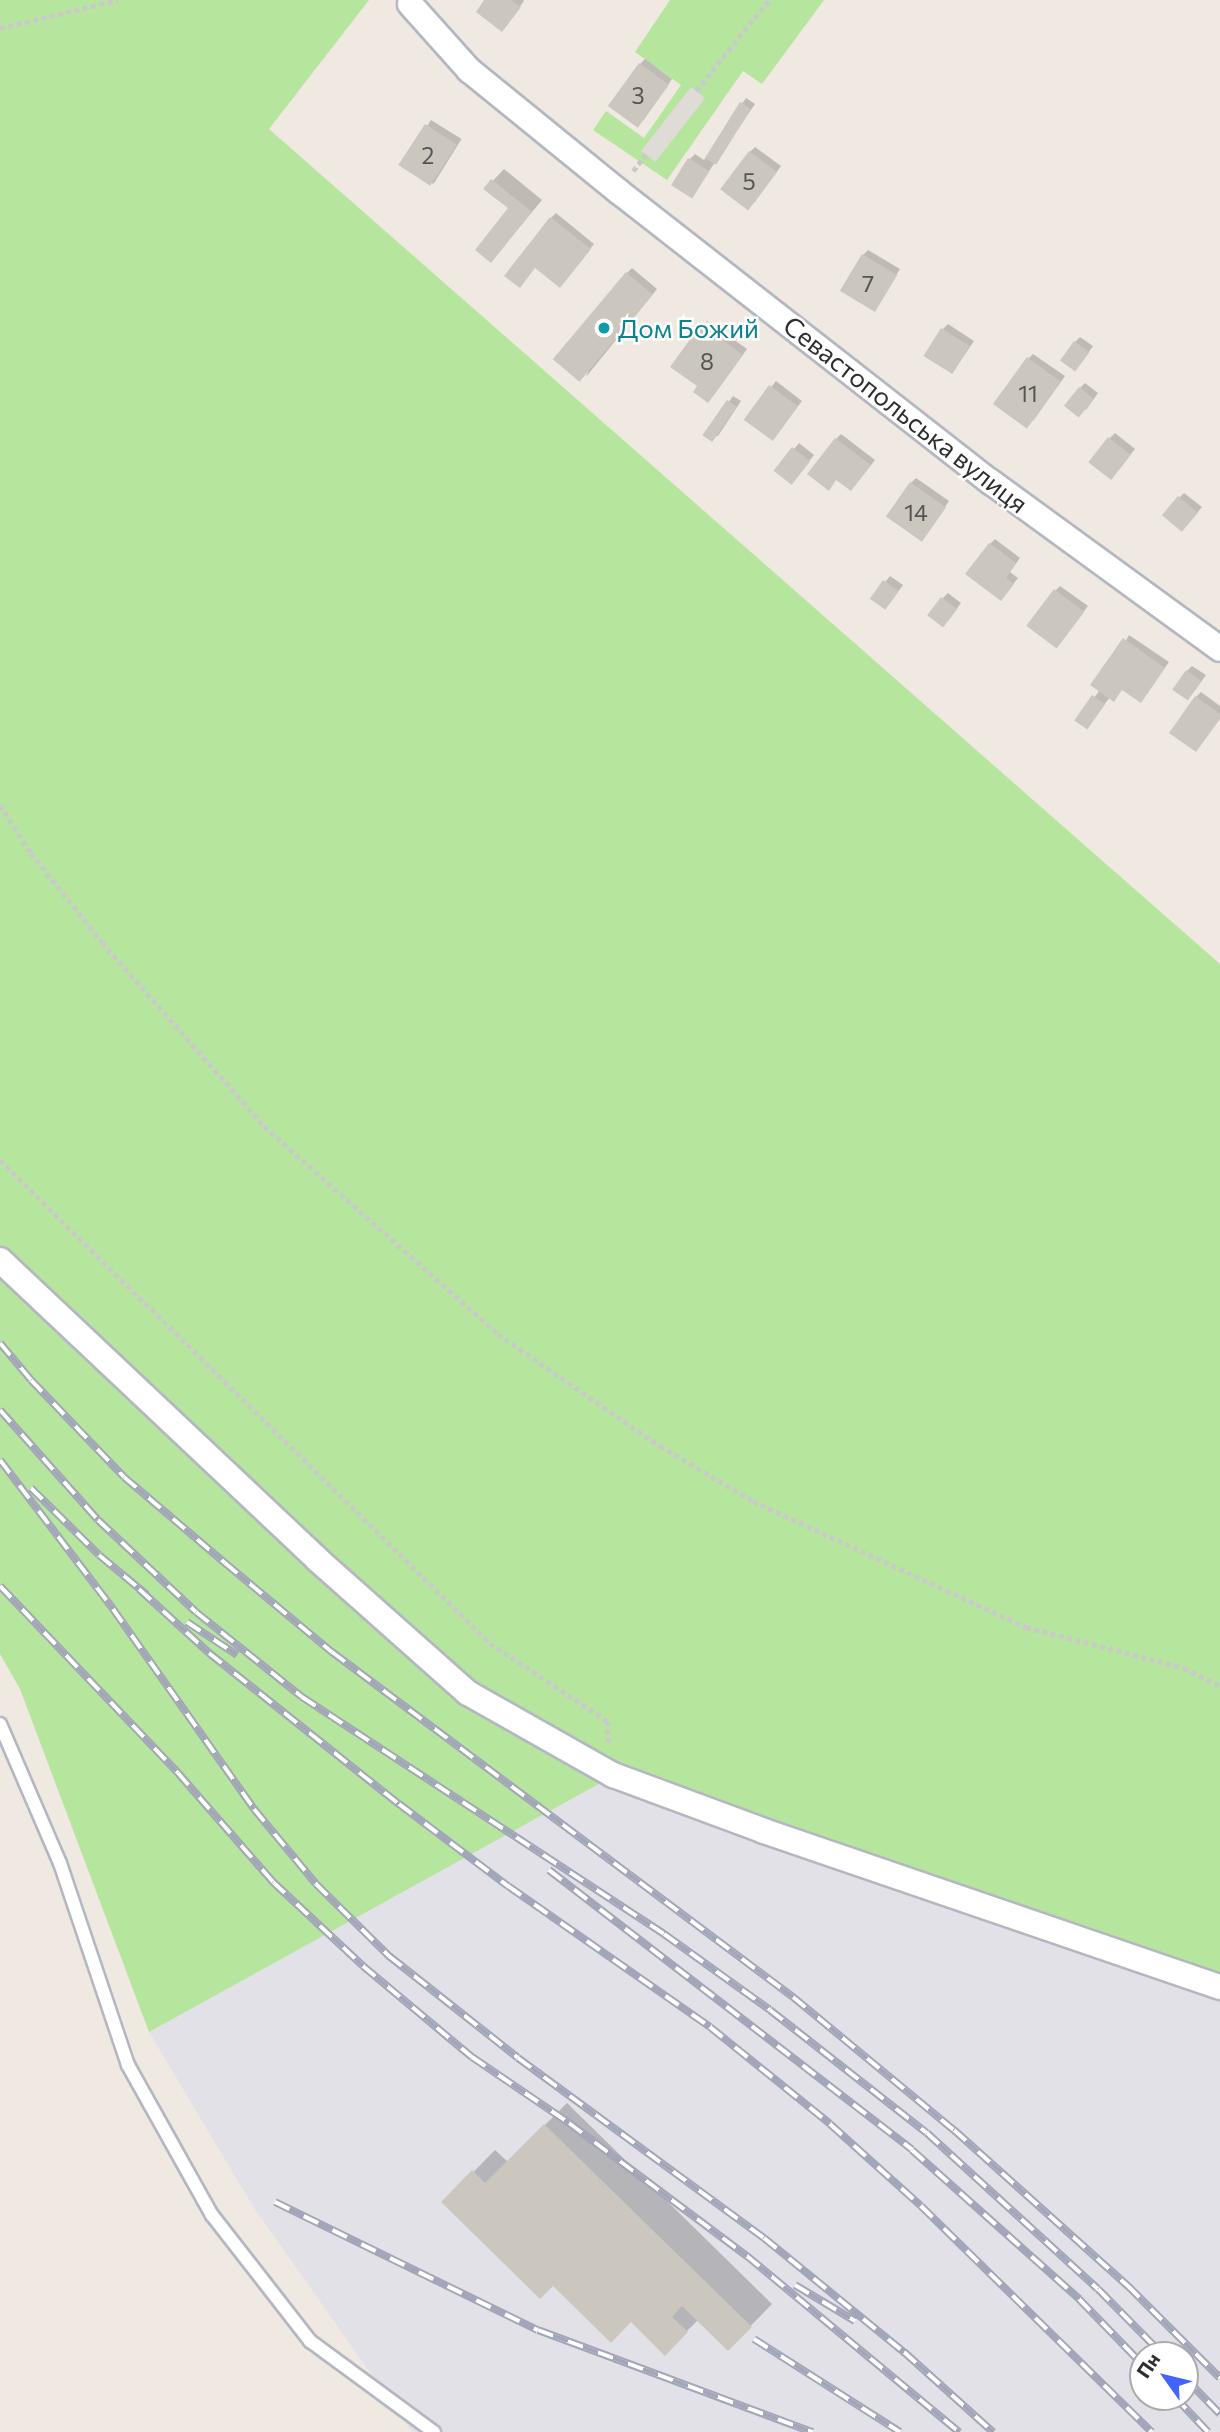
<!DOCTYPE html>
<html>
<head>
<meta charset="utf-8">
<style>
	body { margin:0 }
	#map { position:relative; width:1220px; height:2432px; overflow:hidden; background:#efe9e1; font-family:Commissioner,sans-serif }
	div>[style] { position:absolute }
	[style*='--x'] { left:calc(var(--x)*1px); top:calc(var(--y)*1px); width:calc(var(--w)*1px); rotate:calc(var(--a)*1deg) }
	.industrial>* { inset:0; background:#e3e1e8 }
	.green>* { inset:0; background:#b6e59e }
	.plaza>* { inset:0; background:#dfdcd8; transform-origin:0 0 }
	.shadow>* { inset:0; background:#0003; transform-origin:0 0 }
	.building>* { inset:0; background:#cbc7bf; transform-origin:0 0 }
	.path>* { height:4.5px; margin-top:-2.25px; transform-origin:0; background:repeating-linear-gradient(90deg,#c9c9c9 0 5px,transparent 0 8.5px) }
	.roads { filter:drop-shadow(2px 0 #b4b7c1) drop-shadow(-2px 0 #b4b7c1) drop-shadow(0 2px #b4b7c1) drop-shadow(0 -2px #b4b7c1) }
	.lane>* { height:12px; margin:-6px; padding:0 6px; transform-origin:6px; border-radius:6px; background:#fff }
	.street>* { height:24px; margin:-12px; padding:0 12px; transform-origin:12px; border-radius:12px; background:#fff }
	.rail>* { height:8px; margin-top:-4px; transform-origin:0; background:repeating-linear-gradient(90deg,#fff 0 16px,#a3a6b8 0 32px); box-sizing:border-box; border-block:2px solid #a3a6b8 }
	.dots>* { width:19px; height:19px; translate:-50% -50%; box-sizing:border-box; border:4px solid #fff; border-radius:50% }
	span { translate:-50% -50%; white-space:nowrap; text-align:center; line-height:1.15; -webkit-text-stroke:5px #fff; paint-order:stroke }
	.number-label { font-size:23px; color:#555452 }
	.number-label span { -webkit-text-stroke-width:0 }
	.culture-label { font-size:26px; color:#0d838f }
	.left { translate:0 -50%; text-align:left }
	.street-label { font-size:26px; color:#2e2e2e }
	.north { position:absolute; left:1129px; top:2341px; width:70px; height:70px; box-sizing:border-box; background:#fff; border:2px solid #ababab; border-radius:50%; rotate:304deg; font-size:19px; font-weight:700; line-height:28px; text-align:center; color:#2e2e2e }
	.north::after { content:''; display:block; margin:auto; width:24px; height:32px; background:#4264fb; clip-path:polygon(50% 0,100% 100%,50% 72%,0 100%) }
</style>
</head>
<body>
<div id="map">
	<div class="industrial">
		<div style="clip-path:polygon(evenodd,613px 1775px,1220px 1983px,1220px 2432px,412px 2432px,254px 2208px,149px 2032px,613px 1775px,1143px 2355px,1185px 2355px,1185px 2397px,1143px 2397px,1143px 2355px)"></div>
	</div>
	<div class="green">
		<div style="clip-path:polygon(0 0,369px 0,269px 129px,1220px 964px,1220px 1987px,613px 1776px,149px 2032px,20px 1689px,0 1654px)"></div>
		<div style="clip-path:polygon(670px 0,824px 0,762px 84px,743px 71px,667px 180px,593px 130px,606px 111px,644px 138px,681px 85px,635px 52px)"></div>
	</div>
	<div class="plaza">
		<div style="left:691px;top:87px;width:18px;height:81px;rotate:38deg"></div>
	</div>
	<div class="shadow">
		<div style="clip-path:polygon(486px 0,523px 0,524px 1px,507px 24px)"></div>
		<div style="clip-path:polygon(645px 59px,672px 79px,643px 121px,640px 64px)"></div>
		<div style="clip-path:polygon(746px 98px,755px 104px,696px 190px,690px 159px,695px 154px,704px 160px)"></div>
		<div style="left:431px;top:120px;width:36px;height:53px;rotate:32deg"></div>
		<div style="clip-path:polygon(755px 147px,781px 166px,754px 203px,750px 152px)"></div>
		<div style="clip-path:polygon(504px 169px,542px 200px,491px 261px,511px 208px,486px 188px)"></div>
		<div style="clip-path:polygon(556px 213px,594px 244px,565px 281px,551px 218px)"></div>
		<div style="clip-path:polygon(868px 250px,900px 269px,875px 309px,863px 255px)"></div>
		<div style="clip-path:polygon(632px 268px,657px 289px,586px 377px,627px 273px)"></div>
		<div style="clip-path:polygon(707px 321px,747px 349px,713px 396px,699px 386px,702px 326px)"></div>
		<div style="clip-path:polygon(948px 324px,974px 341px,953px 372px,943px 329px)"></div>
		<div style="clip-path:polygon(1080px 337px,1093px 346px,1080px 364px,1075px 342px)"></div>
		<div style="clip-path:polygon(1033px 354px,1065px 376px,1033px 421px,1028px 359px)"></div>
		<div style="clip-path:polygon(776px 381px,802px 401px,777px 433px,746px 418px)"></div>
		<div style="clip-path:polygon(1085px 383px,1098px 393px,1086px 410px,1080px 388px)"></div>
		<div style="clip-path:polygon(733px 396px,741px 401px,718px 436px,705px 435px)"></div>
		<div style="clip-path:polygon(1115px 433px,1135px 449px,1116px 473px,1110px 438px)"></div>
		<div style="clip-path:polygon(841px 434px,875px 460px,856px 484px,836px 439px)"></div>
		<div style="clip-path:polygon(799px 443px,814px 455px,796px 478px,776px 471px)"></div>
		<div style="clip-path:polygon(916px 478px,949px 501px,927px 534px,911px 483px)"></div>
		<div style="clip-path:polygon(1184px 493px,1202px 507px,1187px 525px,1179px 498px)"></div>
		<div style="clip-path:polygon(995px 539px,1020px 558px,1010px 572px,1018px 578px,1006px 594px,990px 544px)"></div>
		<div style="clip-path:polygon(890px 576px,903px 585px,890px 603px,872px 599px)"></div>
		<div style="clip-path:polygon(1060px 586px,1088px 606px,1061px 640px,1055px 591px)"></div>
		<div style="clip-path:polygon(948px 593px,961px 603px,948px 621px,943px 598px)"></div>
		<div style="clip-path:polygon(1129px 635px,1169px 662px,1145px 695px,1123px 688px,1110px 697px,1091px 722px,1077px 720px,1100px 690px)"></div>
		<div style="clip-path:polygon(1192px 666px,1206px 675px,1193px 693px,1187px 671px)"></div>
		<div style="clip-path:polygon(1201px 692px,1220px 706px,1220px 718px,1196px 697px)"></div>
		<div style="clip-path:polygon(567px 2103px,772px 2304px,728px 2349px,698px 2320px,665px 2353px,631px 2320px,553px 2284px,444px 2202px,495px 2150px,508px 2162px)"></div>
	</div>
	<div class="building">
		<div style="clip-path:polygon(484px 0,511px 0,521px 7px,502px 32px,476px 12px)"></div>
		<div style="left:639px;top:63px;width:37px;height:53px;rotate:36deg"></div>
		<div style="left:740px;top:102px;width:13px;height:66px;rotate:32deg"></div>
		<div style="left:425px;top:124px;width:38px;height:49px;rotate:33deg"></div>
		<div style="left:749px;top:151px;width:35px;height:48px;rotate:37deg"></div>
		<div style="left:688px;top:158px;width:25px;height:32px;rotate:32deg"></div>
		<div style="clip-path:polygon(491px 179px,532px 212px,491px 263px,475px 250px,508px 208px,483px 189px)"></div>
		<div style="clip-path:polygon(550px 217px,591px 249px,560px 288px,535px 268px,520px 288px,504px 276px)"></div>
		<div style="left:862px;top:254px;width:41px;height:43px;rotate:31deg"></div>
		<div style="left:626px;top:272px;width:35px;height:114px;rotate:40deg"></div>
		<div style="clip-path:polygon(701px 324px,743px 355px,708px 403px,693px 392px,697px 386px,670px 367px)"></div>
		<div style="left:941px;top:328px;width:34px;height:33px;rotate:32deg"></div>
		<div style="left:1074px;top:341px;width:19px;height:24px;rotate:36deg"></div>
		<div style="left:1027px;top:357px;width:42px;height:58px;rotate:36deg"></div>
		<div style="left:769px;top:385px;width:36px;height:43px;rotate:36deg"></div>
		<div style="left:1079px;top:387px;width:19px;height:24px;rotate:39deg"></div>
		<div style="left:727px;top:400px;width:12px;height:43px;rotate:35deg"></div>
		<div style="left:1108px;top:437px;width:29px;height:32px;rotate:38deg"></div>
		<div style="clip-path:polygon(835px 438px,871px 465px,851px 491px,836px 480px,829px 491px,807px 474px)"></div>
		<div style="left:792px;top:447px;width:23px;height:30px;rotate:38deg"></div>
		<div style="left:910px;top:482px;width:44px;height:42px;rotate:35deg"></div>
		<div style="left:1178px;top:496px;width:26px;height:25px;rotate:40deg"></div>
		<div style="clip-path:polygon(989px 543px,1016px 563px,1006px 578px,1014px 584px,1001px 601px,965px 574px)"></div>
		<div style="left:883px;top:580px;width:19px;height:23px;rotate:35deg"></div>
		<div style="left:1054px;top:589px;width:38px;height:46px;rotate:37deg"></div>
		<div style="left:941px;top:597px;width:20px;height:23px;rotate:37deg"></div>
		<div style="clip-path:polygon(1123px 638px,1165px 668px,1141px 703px,1122px 690px,1114px 702px,1090px 685px)"></div>
		<div style="left:1186px;top:670px;width:19px;height:24px;rotate:35deg"></div>
		<div style="left:1092px;top:695px;width:16px;height:31px;rotate:35deg"></div>
		<div style="clip-path:polygon(1195px 696px,1220px 714px,1220px 719px,1196px 752px,1169px 733px)"></div>
		<div style="clip-path:polygon(544px 2124px,752px 2327px,728px 2351px,682px 2306px,672px 2317px,688px 2332px,665px 2356px,631px 2322px,611px 2343px,553px 2286px,540px 2299px,441px 2202px,472px 2170px,485px 2183px)"></div>
	</div>
	<div class="path">
		<div style="--x:0;--y:28;--w:121;--a:-13.3"></div>
		<div style="--x:696;--y:91;--w:117;--a:-51.3"></div>
		<div style="--x:633;--y:171;--w:21;--a:-53"></div>
		<div style="--x:0;--y:805;--w:57;--a:57.1"></div>
		<div style="--x:31;--y:853;--w:114;--a:51.4"></div>
		<div style="--x:102;--y:942;--w:245;--a:48.6"></div>
		<div style="--x:264;--y:1126;--w:313;--a:41.6"></div>
		<div style="--x:498;--y:1334;--w:197;--a:34.7"></div>
		<div style="--x:660;--y:1446;--w:108;--a:30.6"></div>
		<div style="--x:753;--y:1501;--w:301;--a:24.8"></div>
		<div style="--x:1026;--y:1627;--w:163;--a:14.5"></div>
		<div style="--x:1184;--y:1668;--w:40;--a:26.6"></div>
		<div style="--x:0;--y:1160;--w:688;--a:44.59"></div>
		<div style="--x:490;--y:1643;--w:141;--a:33.7"></div>
		<div style="--x:607;--y:1721;--w:22;--a:85"></div>
	</div>
	<div class="roads">
		<div class="lane">
			<div style="--x:0;--y:1724;--w:151;--a:66.7"></div>
			<div style="--x:60;--y:1863;--w:213;--a:71.4"></div>
			<div style="--x:128;--y:2065;--w:172;--a:60.8"></div>
			<div style="--x:212;--y:2215;--w:160;--a:52.1"></div>
			<div style="--x:310;--y:2341;--w:154;--a:36.3"></div>
		</div>
		<div class="street">
			<div style="--x:410;--y:4;--w:89;--a:48.2"></div>
			<div style="--x:469;--y:70;--w:192;--a:39.1"></div>
			<div style="--x:618;--y:191;--w:473;--a:38"></div>
			<div style="--x:991;--y:482;--w:283;--a:36.1"></div>
			<div style="--x:0;--y:1260;--w:437;--a:43.3"></div>
			<div style="--x:318;--y:1560;--w:200;--a:41.6"></div>
			<div style="--x:468;--y:1693;--w:167;--a:29.5"></div>
			<div style="--x:613;--y:1775;--w:161;--a:20.3"></div>
			<div style="--x:764;--y:1831;--w:482;--a:18.9"></div>
		</div>
	</div>
	<div class="rail">
		<div style="--x:0;--y:1343;--w:48;--a:50"></div>
		<div style="--x:31;--y:1380;--w:134;--a:46.2"></div>
		<div style="--x:124;--y:1477;--w:133;--a:40.4"></div>
		<div style="--x:225;--y:1563;--w:139;--a:39.8"></div>
		<div style="--x:332;--y:1652;--w:576;--a:36.81"></div>
		<div style="--x:793;--y:1997;--w:209;--a:39.6"></div>
		<div style="--x:954;--y:2130;--w:234;--a:41.9"></div>
		<div style="--x:1128;--y:2286;--w:130;--a:45"></div>
		<div style="--x:0;--y:1410;--w:147;--a:48.3"></div>
		<div style="--x:98;--y:1520;--w:134;--a:43.2"></div>
		<div style="--x:196;--y:1612;--w:136;--a:38.7"></div>
		<div style="--x:302;--y:1697;--w:433;--a:33.2"></div>
		<div style="--x:664;--y:1934;--w:130;--a:35.6"></div>
		<div style="--x:770;--y:2010;--w:199;--a:38.1"></div>
		<div style="--x:927;--y:2133;--w:231;--a:42.4"></div>
		<div style="--x:1098;--y:2289;--w:93;--a:45.4"></div>
		<div style="--x:0;--y:1460;--w:187;--a:52.8"></div>
		<div style="--x:113;--y:1609;--w:245;--a:54.8"></div>
		<div style="--x:254;--y:1809;--w:97;--a:50.4"></div>
		<div style="--x:316;--y:1884;--w:103;--a:44.6"></div>
		<div style="--x:389;--y:1956;--w:164;--a:38.3"></div>
		<div style="--x:518;--y:2058;--w:305;--a:36.2"></div>
		<div style="--x:764;--y:2238;--w:181;--a:39.2"></div>
		<div style="--x:904;--y:2352;--w:120;--a:42"></div>
		<div style="--x:31;--y:1488;--w:95;--a:44.6"></div>
		<div style="--x:99;--y:1555;--w:62;--a:39.8"></div>
		<div style="--x:0;--y:1586;--w:258;--a:46.4"></div>
		<div style="--x:178;--y:1773;--w:145;--a:48.9"></div>
		<div style="--x:273;--y:1882;--w:123;--a:43"></div>
		<div style="--x:363;--y:1966;--w:142;--a:39.9"></div>
		<div style="--x:472;--y:2057;--w:117;--a:34.2"></div>
		<div style="--x:569;--y:2123;--w:222;--a:36.8"></div>
		<div style="--x:747;--y:2256;--w:276;--a:39.7"></div>
		<div style="--x:139;--y:1589;--w:95;--a:42.4"></div>
		<div style="--x:209;--y:1653;--w:243;--a:38.5"></div>
		<div style="--x:399;--y:1804;--w:136;--a:37"></div>
		<div style="--x:508;--y:1886;--w:246;--a:34.9"></div>
		<div style="--x:710;--y:2027;--w:154;--a:38.9"></div>
		<div style="--x:830;--y:2124;--w:122;--a:42"></div>
		<div style="--x:921;--y:2206;--w:323;--a:44.4"></div>
		<div style="--x:187;--y:1622;--w:60;--a:33.4"></div>
		<div style="--x:549;--y:1870;--w:458;--a:37.6"></div>
		<div style="--x:912;--y:2150;--w:224;--a:41.7"></div>
		<div style="--x:1079;--y:2299;--w:92;--a:45.9"></div>
		<div style="--x:275;--y:2202;--w:292;--a:26"></div>
		<div style="--x:538;--y:2330;--w:293;--a:20.4"></div>
		<div style="--x:795;--y:2285;--w:70;--a:31"></div>
		<div style="--x:754;--y:2339;--w:173;--a:32.5"></div>
		<div style="--x:1185;--y:2378;--w:50;--a:45.8"></div>
		<div style="--x:1175;--y:2397;--w:48;--a:46.7"></div>
	</div>
	<div class="dots">
		<div style="left:604px;top:328px;background:#0f9aa8"></div>
	</div>
	<div class="number-label">
		<span style="left:638px;top:95px">3</span>
		<span style="left:428px;top:155px">2</span>
		<span style="left:749px;top:181px">5</span>
		<span style="left:868px;top:283px">7</span>
		<span style="left:707px;top:361px">8</span>
		<span style="left:1028px;top:393px">11</span>
		<span style="left:916px;top:512px">14</span>
	</div>
	<div class="culture-label">
		<span class="left" style="left:618px;top:328px">Дом Божий</span>
	</div>
	<div class="street-label">
		<span style="left:906px;top:414px;rotate:38deg">Севастопольська вулиця</span>
	</div>
	<div class="north">Пн</div>
</div>
</body>
</html>
